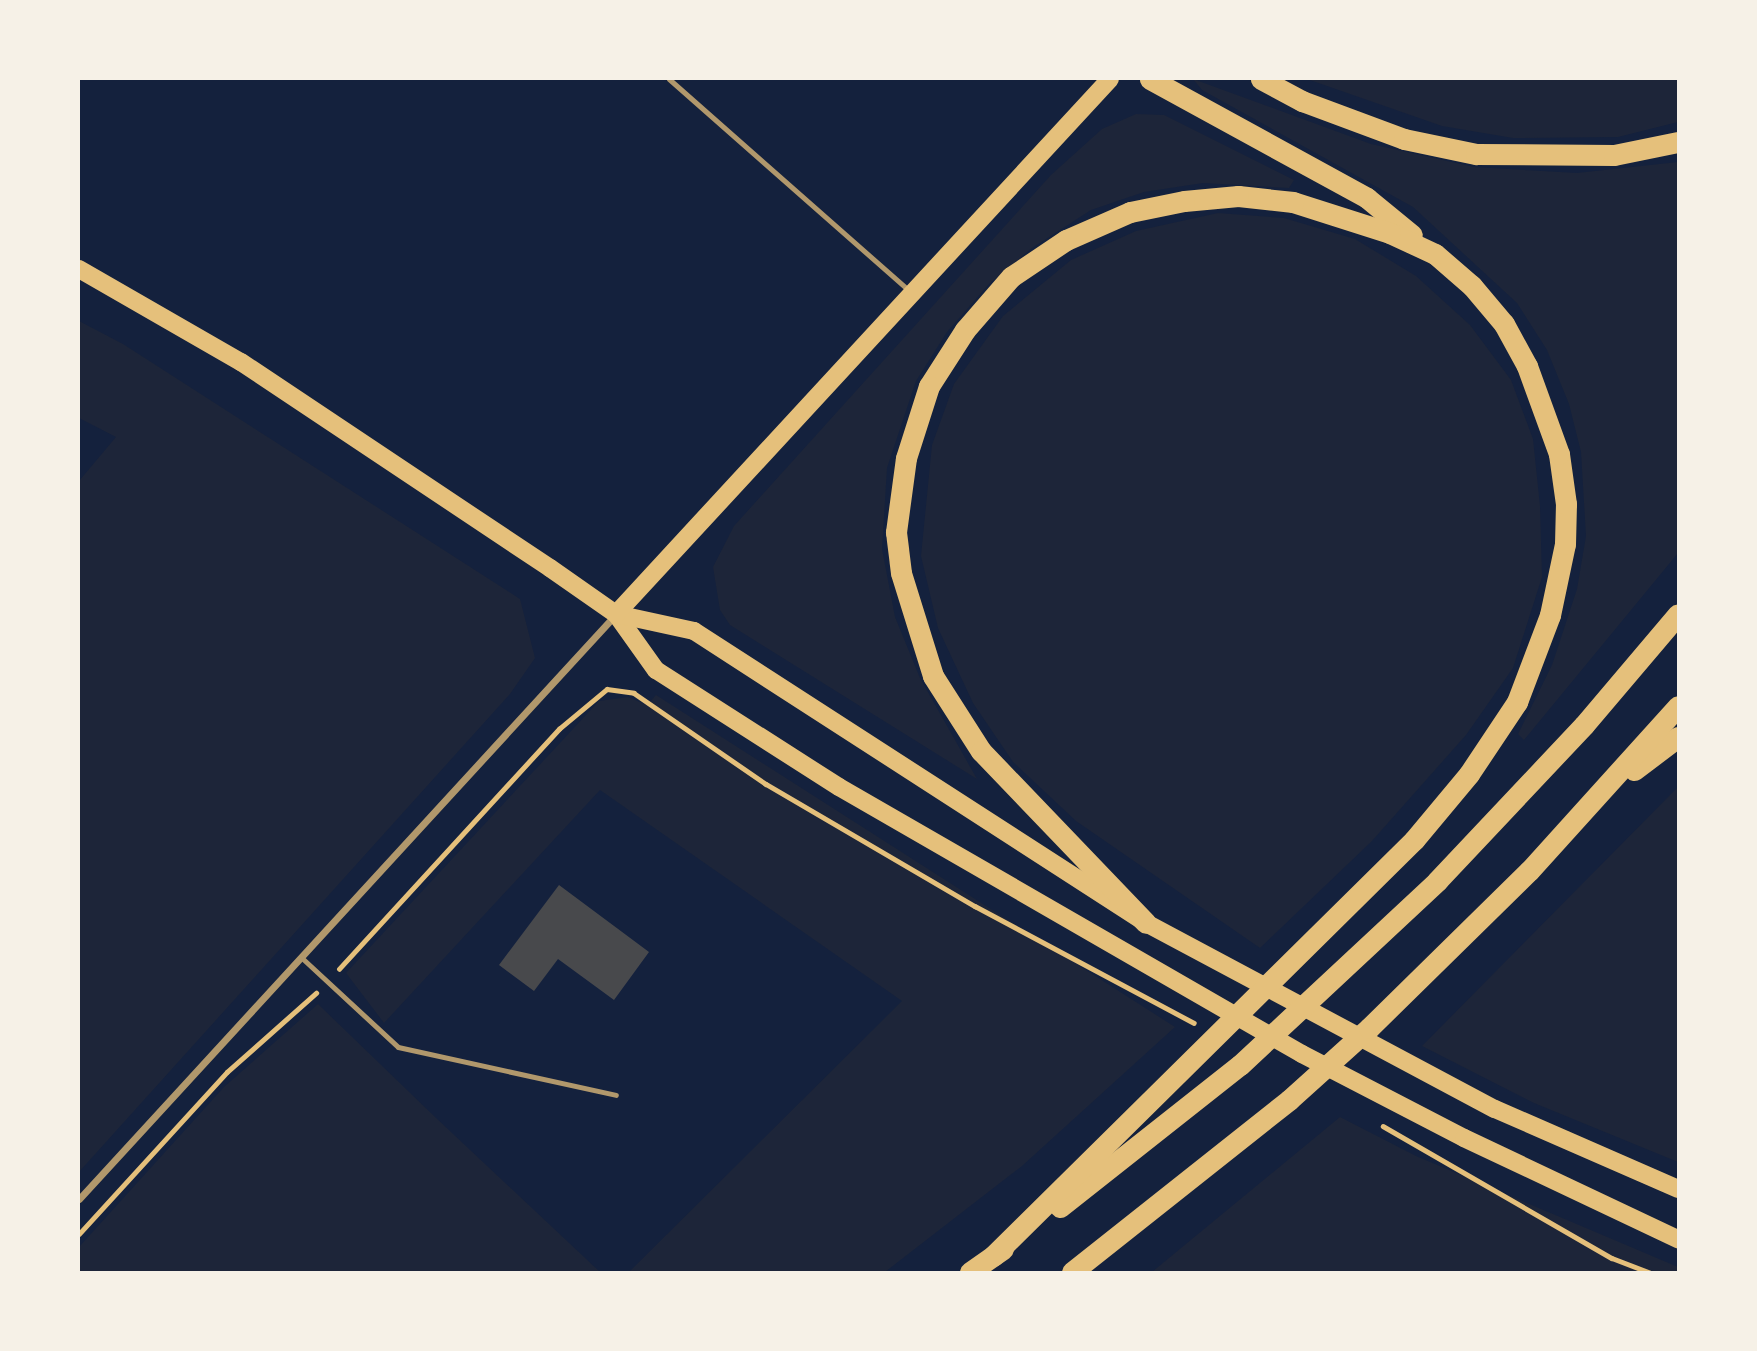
<!DOCTYPE html>
<html>
<head>
<meta charset="utf-8">
<style>
	body { margin:0 }
	#map { position:relative; width:1757px; height:1351px; overflow:hidden; background:#14213d; font-family:"Public Sans",sans-serif }
	div>[style] { position:absolute }
	[style*='--x'] { left:calc(var(--x)*1px); top:calc(var(--y)*1px); width:calc(var(--w)*1px); rotate:calc(var(--a)*1deg) }
	.green>* { inset:0; background:#1d2539 }
	.building>* { inset:0; background:#48494c }
	.path>* { height:4.5px; margin:-2.25px; padding:0 2.25px; transform-origin:2.25px; border-radius:2.25px; background:#e5c07b }
	.service>* { height:5px; margin:-2.5px; padding:0 2.5px; transform-origin:2.5px; border-radius:2.5px; background:#b1986c }
	.minor>* { height:7px; margin:-3.5px; padding:0 3.5px; transform-origin:3.5px; border-radius:3.5px; background:#b1986c }
	.primary>* { height:18px; margin:-9px; padding:0 9px; transform-origin:9px; border-radius:9px; background:#e5c07b }
	.motorway>* { height:21px; margin:-10.5px; padding:0 10.5px; transform-origin:10.5px; border-radius:10.5px; background:#e5c07b }
	span { translate:-50% -50%; white-space:nowrap; text-align:center; line-height:1.15; -webkit-text-stroke:5px #f6f1e7; paint-order:stroke }
	.frame { position:absolute; inset:0; border:80px solid #f6f1e7; pointer-events:none }
</style>
</head>
<body>
<div id="map">
	<div class="green">
		<div style="clip-path:polygon(1193px 79px,1371px 144px,1474px 167px,1577px 173px,1678px 162px,1678px 553px,1524px 740px,1518px 734px,1552px 665px,1577px 589px,1586px 536px,1581px 452px,1569px 404px,1547px 350px,1517px 303px,1413px 207px,1202px 90px)"></div>
		<div style="clip-path:polygon(1307px 79px,1678px 79px,1678px 122px,1618px 137px,1513px 138px,1442px 126px)"></div>
		<div style="clip-path:polygon(1136px 114px,1164px 115px,1294px 180px,1289px 188px,1203px 183px,1144px 192px,1091px 210px,1032px 248px,989px 284px,947px 332px,916px 381px,887px 468px,882px 549px,895px 617px,920px 678px,977px 779px,730px 625px,720px 610px,713px 567px,734px 526px,1051px 175px,1102px 129px)"></div>
		<div style="clip-path:polygon(1218px 213px,1284px 218px,1355px 239px,1416px 276px,1470px 325px,1511px 380px,1533px 439px,1540px 506px,1542px 577px,1513px 668px,1466px 735px,1372px 841px,1260px 948px,1076px 821px,1013px 762px,973px 703px,938px 628px,921px 556px,932px 445px,954px 384px,1003px 316px,1071px 260px,1136px 231px)"></div>
		<div style="clip-path:polygon(79px 321px,123px 344px,520px 599px,535px 658px,510px 694px,79px 1172px,79px 481px,116px 437px,79px 418px)"></div>
		<div style="clip-path:polygon(656px 695px,1175px 1027px,1022px 1166px,885px 1272px,629px 1272px,902px 1001px,600px 790px,384px 1023px,346px 973px,599px 701px,628px 697px,647px 705px)"></div>
		<div style="clip-path:polygon(1678px 787px,1678px 1162px,1534px 1103px,1422px 1046px)"></div>
		<div style="clip-path:polygon(318px 1004px,434px 1116px,600px 1272px,79px 1272px,79px 1247px,224px 1087px)"></div>
		<div style="clip-path:polygon(1340px 1117px,1416px 1156px,1678px 1267px,1678px 1272px,1152px 1272px)"></div>
	</div>
	<div class="building">
		<div style="clip-path:polygon(559px 885px,649px 952px,614px 1000px,558px 959px,534px 991px,499px 965px)"></div>
	</div>
	<div class="path">
		<div style="--x:339;--y:969;--w:326;--a:-47.5"></div>
		<div style="--x:559;--y:729;--w:62;--a:-39.8"></div>
		<div style="--x:607;--y:689;--w:27;--a:8"></div>
		<div style="--x:634;--y:693;--w:160;--a:34.6"></div>
		<div style="--x:766;--y:784;--w:242;--a:30.3"></div>
		<div style="--x:975;--y:906;--w:248;--a:28.1"></div>
		<div style="--x:1383;--y:1126;--w:264;--a:30"></div>
		<div style="--x:1612;--y:1258;--w:40;--a:21"></div>
		<div style="--x:79;--y:1234;--w:219;--a:-47.6"></div>
		<div style="--x:227;--y:1072;--w:119;--a:-41.6"></div>
	</div>
	<div class="service">
		<div style="--x:669;--y:79;--w:322;--a:41.4"></div>
		<div style="--x:303;--y:959;--w:129;--a:42.8"></div>
		<div style="--x:398;--y:1047;--w:223;--a:12.4"></div>
	</div>
	<div class="minor">
		<div style="--x:79;--y:1199;--w:794;--a:-47.45"></div>
	</div>
	<div class="primary">
		<div style="--x:79;--y:269;--w:187;--a:29.9"></div>
		<div style="--x:241;--y:362;--w:371;--a:33.7"></div>
		<div style="--x:550;--y:568;--w:80;--a:34.9"></div>
		<div style="--x:616;--y:614;--w:69;--a:54.5"></div>
		<div style="--x:656;--y:670;--w:217;--a:32.6"></div>
		<div style="--x:839;--y:787;--w:534;--a:29.97"></div>
		<div style="--x:1302;--y:1054;--w:182;--a:27.4"></div>
		<div style="--x:1464;--y:1138;--w:237;--a:25.3"></div>
		<div style="--x:616;--y:614;--w:80;--a:12.3"></div>
		<div style="--x:694;--y:631;--w:538;--a:32.86"></div>
		<div style="--x:1146;--y:923;--w:395;--a:28.1"></div>
		<div style="--x:1495;--y:1109;--w:200;--a:23.6"></div>
		<div style="--x:616;--y:614;--w:728;--a:-47.28"></div>
	</div>
	<div class="motorway">
		<div style="--x:1150;--y:79;--w:247;--a:28.7"></div>
		<div style="--x:1367;--y:198;--w:58;--a:39.4"></div>
		<div style="--x:1261;--y:79;--w:47;--a:28.2"></div>
		<div style="--x:1302;--y:101;--w:109;--a:20.4"></div>
		<div style="--x:1404;--y:139;--w:74;--a:11.8"></div>
		<div style="--x:1476;--y:154;--w:138;--a:0.4"></div>
		<div style="--x:1614;--y:155;--w:65;--a:-11.5"></div>
		<div style="--x:1634;--y:770;--w:55;--a:-36.9"></div>
		<div style="--x:1060;--y:1207;--w:229;--a:-38.3"></div>
		<div style="--x:1240;--y:1065;--w:270;--a:-43"></div>
		<div style="--x:1437;--y:881;--w:214;--a:-46.7"></div>
		<div style="--x:1584;--y:725;--w:145;--a:-49.7"></div>
		<div style="--x:993;--y:1256;--w:592;--a:-44.66"></div>
		<div style="--x:1414;--y:840;--w:86;--a:-50.2"></div>
		<div style="--x:1469;--y:774;--w:87;--a:-56.3"></div>
		<div style="--x:1517;--y:702;--w:93;--a:-69.2"></div>
		<div style="--x:1550;--y:615;--w:73;--a:-78.1"></div>
		<div style="--x:1565;--y:544;--w:40;--a:-88.6"></div>
		<div style="--x:1566;--y:504;--w:50;--a:-98"></div>
		<div style="--x:1559;--y:454;--w:94;--a:-110"></div>
		<div style="--x:1527;--y:366;--w:48;--a:-118.7"></div>
		<div style="--x:1504;--y:324;--w:50;--a:-130.1"></div>
		<div style="--x:1472;--y:286;--w:49;--a:-139.1"></div>
		<div style="--x:1435;--y:254;--w:50;--a:-155"></div>
		<div style="--x:1390;--y:233;--w:102;--a:-162.3"></div>
		<div style="--x:1293;--y:202;--w:55;--a:-173.8"></div>
		<div style="--x:1238;--y:196;--w:54;--a:174.7"></div>
		<div style="--x:1184;--y:201;--w:55;--a:168.5"></div>
		<div style="--x:1130;--y:212;--w:70;--a:156.4"></div>
		<div style="--x:1066;--y:240;--w:66;--a:146.1"></div>
		<div style="--x:1011;--y:277;--w:70;--a:131"></div>
		<div style="--x:965;--y:330;--w:67;--a:122.7"></div>
		<div style="--x:929;--y:386;--w:76;--a:107.7"></div>
		<div style="--x:906;--y:458;--w:75;--a:97.7"></div>
		<div style="--x:896;--y:532;--w:41;--a:83"></div>
		<div style="--x:901;--y:573;--w:108;--a:72.7"></div>
		<div style="--x:933;--y:676;--w:89;--a:57.4"></div>
		<div style="--x:981;--y:751;--w:238;--a:46.2"></div>
		<div style="--x:970;--y:1272;--w:40;--a:-34.9"></div>
		<div style="--x:1072;--y:1272;--w:277;--a:-38.4"></div>
		<div style="--x:1289;--y:1100;--w:108;--a:-42"></div>
		<div style="--x:1369;--y:1028;--w:224;--a:-44.5"></div>
		<div style="--x:1529;--y:871;--w:222;--a:-47.9"></div>
	</div>
	<div class="frame"></div>
</div>
</body>
</html>
